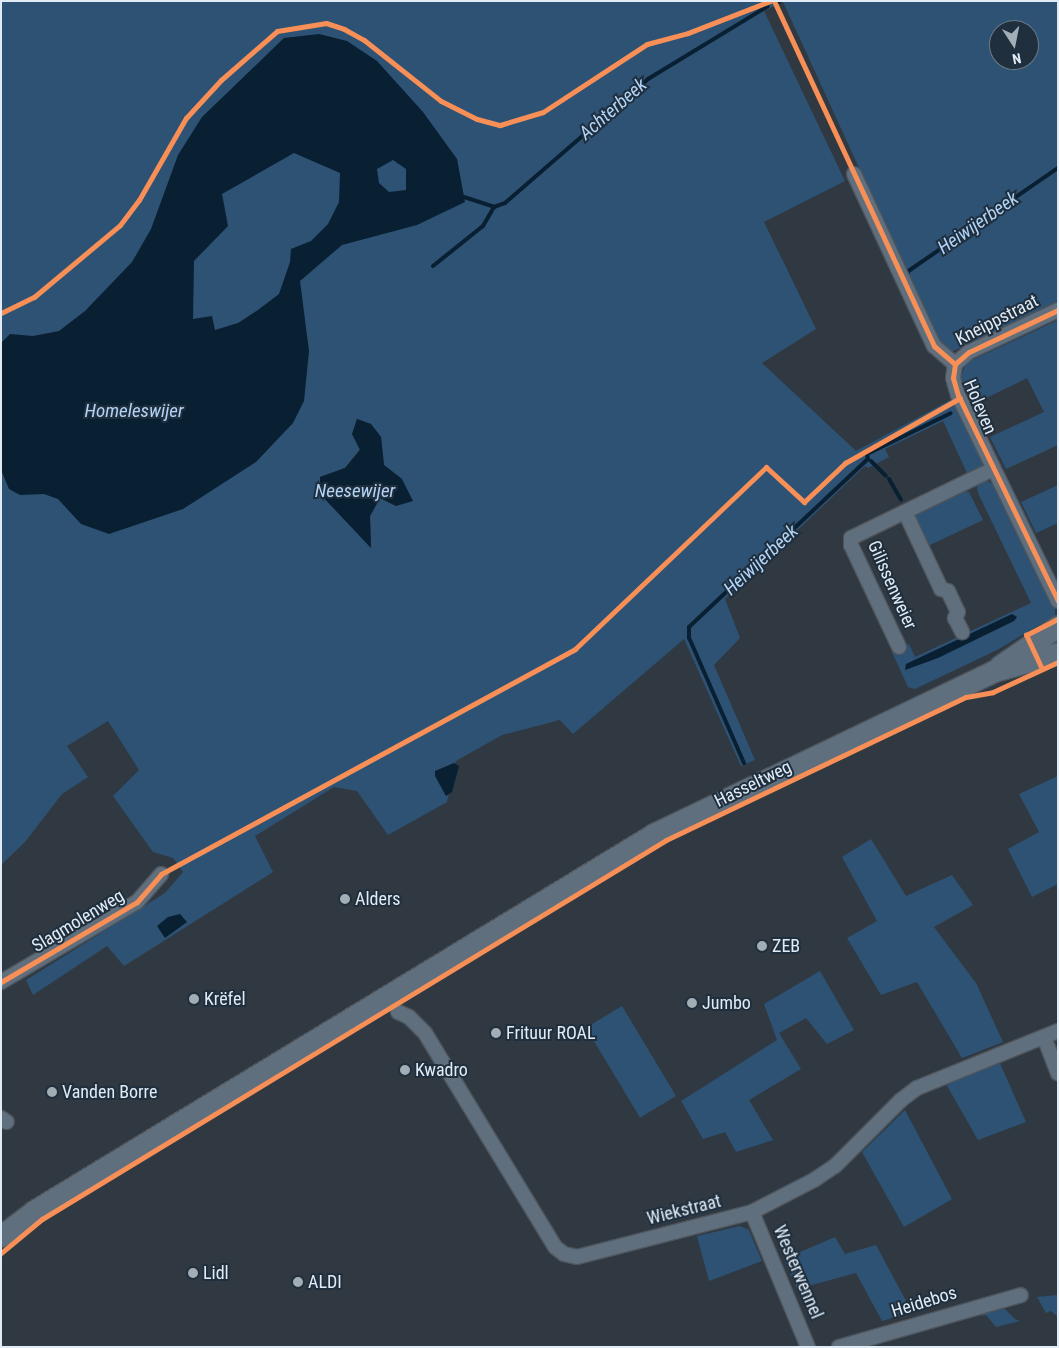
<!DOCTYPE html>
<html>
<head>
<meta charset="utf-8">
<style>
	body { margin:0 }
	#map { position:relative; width:1059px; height:1348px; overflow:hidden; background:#303942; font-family:"Roboto Condensed",sans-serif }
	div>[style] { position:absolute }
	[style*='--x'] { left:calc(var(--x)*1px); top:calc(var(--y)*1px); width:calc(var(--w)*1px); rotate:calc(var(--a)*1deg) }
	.green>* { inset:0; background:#2d5274; transform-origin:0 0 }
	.water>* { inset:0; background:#091f32 }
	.stream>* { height:4px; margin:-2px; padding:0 2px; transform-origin:2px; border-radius:2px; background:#091f32 }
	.roads { filter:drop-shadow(1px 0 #4e555d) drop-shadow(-1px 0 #4e555d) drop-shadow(0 1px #4e555d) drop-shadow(0 -1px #4e555d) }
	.street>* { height:14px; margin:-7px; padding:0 7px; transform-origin:7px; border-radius:7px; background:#606f7d }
	.primary>* { height:21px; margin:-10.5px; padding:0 10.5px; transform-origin:10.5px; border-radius:10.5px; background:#5f6f7e }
	.cycleway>* { height:5px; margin:-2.5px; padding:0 2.5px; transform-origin:2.5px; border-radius:2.5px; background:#f78f57 }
	.dots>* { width:14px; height:14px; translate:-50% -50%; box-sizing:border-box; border:2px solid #202f3e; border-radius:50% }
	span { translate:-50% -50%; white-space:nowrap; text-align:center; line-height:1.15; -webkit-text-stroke:4px #202f3e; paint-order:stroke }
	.street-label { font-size:18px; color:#e1ebf5 }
	.poi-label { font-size:18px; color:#e1ebf5 }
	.left { translate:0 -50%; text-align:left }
	.water-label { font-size:19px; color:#b1d4f7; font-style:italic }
	.frame { position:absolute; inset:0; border:2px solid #e1ebf5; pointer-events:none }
	.north { position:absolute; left:989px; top:20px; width:50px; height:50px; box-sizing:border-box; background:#202f3e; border:1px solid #6d7a87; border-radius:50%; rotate:169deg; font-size:14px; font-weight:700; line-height:20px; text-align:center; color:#e1ebf5 }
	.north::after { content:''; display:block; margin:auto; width:18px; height:22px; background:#a3adb6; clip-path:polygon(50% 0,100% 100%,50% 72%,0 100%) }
</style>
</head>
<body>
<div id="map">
	<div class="green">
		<div style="clip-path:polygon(evenodd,1px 1px,1058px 1px,1058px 301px,945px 355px,783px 2px,764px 11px,845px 181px,764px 222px,816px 329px,762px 363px,856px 451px,952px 399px,983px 459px,982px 469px,972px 476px,967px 473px,943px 421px,885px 449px,889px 457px,868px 468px,865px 466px,725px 599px,740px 638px,714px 665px,755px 760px,741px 766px,684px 639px,573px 734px,560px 720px,502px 735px,456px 761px,447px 802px,388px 835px,357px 791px,334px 787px,255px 836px,273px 872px,124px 966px,107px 946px,33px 995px,26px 980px,165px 893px,183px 872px,173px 858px,153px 852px,113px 796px,139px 770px,108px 721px,67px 746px,88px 777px,62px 794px,25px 842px,1px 865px,1px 1px,999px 30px,1029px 30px,1029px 60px,999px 60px,999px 30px,1px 1px,357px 419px,371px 424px,381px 437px,384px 465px,402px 479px,396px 506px,380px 498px,370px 516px,371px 548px,348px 522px,320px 477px,345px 468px,360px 449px,352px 434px,357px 419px)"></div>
		<div style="clip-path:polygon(1058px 320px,1058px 445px,1006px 469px,990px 437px,1044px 412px,1027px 378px,974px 404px,961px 378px,964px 368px,966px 363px)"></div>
		<div style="clip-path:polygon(987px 480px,996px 487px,1055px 608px,1055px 616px,997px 650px,915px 689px,908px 687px,892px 652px,909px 644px,915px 657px,1031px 603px,978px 493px,977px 486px)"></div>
		<div style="clip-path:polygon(1058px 485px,1058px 523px,1036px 533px,1021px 502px)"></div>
		<div style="clip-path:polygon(961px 491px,969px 492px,983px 520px,930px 545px,922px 541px,915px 512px)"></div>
		<div style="clip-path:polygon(1058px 776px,1058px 884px,1032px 897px,1008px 849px,1039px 832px,1019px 794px)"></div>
		<div style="clip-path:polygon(871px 839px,906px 896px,952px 875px,973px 905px,934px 927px,976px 983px,1003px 1042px,962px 1058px,917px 982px,881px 995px,847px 938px,877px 921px,842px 857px)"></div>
		<div style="clip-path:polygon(820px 971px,854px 1030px,827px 1044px,806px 1018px,779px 1033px,801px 1069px,749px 1100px,773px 1140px,736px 1152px,725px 1132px,703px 1139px,681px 1101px,777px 1040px,764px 1004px)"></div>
		<div style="left:622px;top:1006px;width:105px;height:42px;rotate:59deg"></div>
		<div style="clip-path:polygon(999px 1061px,1026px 1122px,978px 1140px,946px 1084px)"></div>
		<div style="clip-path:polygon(905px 1110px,952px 1199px,904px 1227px,862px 1152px)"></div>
		<div style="clip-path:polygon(740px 1226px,749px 1230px,762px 1261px,709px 1281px,697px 1236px)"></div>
		<div style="clip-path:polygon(835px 1237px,845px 1254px,876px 1245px,912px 1312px,882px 1321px,856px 1273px,797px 1289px,784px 1259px)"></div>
		<div style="clip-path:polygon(1058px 1295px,1058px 1317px,1051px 1311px,1046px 1313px,1037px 1297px)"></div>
		<div style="clip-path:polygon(1002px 1306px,1015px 1319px,1020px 1321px,996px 1327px,986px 1315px,982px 1316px,981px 1312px)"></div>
	</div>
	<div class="water">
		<div style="clip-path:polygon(evenodd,319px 34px,347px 41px,377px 61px,423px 112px,457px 159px,465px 202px,417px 225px,342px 245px,300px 281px,309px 351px,304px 401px,293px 423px,256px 462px,183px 509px,109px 534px,81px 524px,58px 499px,44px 494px,20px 495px,9px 489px,1px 470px,1px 343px,10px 334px,33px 336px,59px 331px,85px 311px,132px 262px,151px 229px,178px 155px,202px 117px,284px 38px,319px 34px,294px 153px,340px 173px,339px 202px,328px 224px,311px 241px,291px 249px,290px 262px,279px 294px,258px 310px,238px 323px,215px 330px,212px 316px,193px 319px,194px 261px,228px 226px,222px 194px,294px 153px,319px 34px,393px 160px,406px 169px,406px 190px,389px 192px,379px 183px,377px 169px,393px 160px)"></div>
		<div style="clip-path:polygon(357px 419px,371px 424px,381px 437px,384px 465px,402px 479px,413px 501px,396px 506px,380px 498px,370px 516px,371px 548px,320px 494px,320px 477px,345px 468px,360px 450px,352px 434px)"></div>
		<div style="clip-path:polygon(1012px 614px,1017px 617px,1014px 621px,938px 658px,905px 670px,906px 664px)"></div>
		<div style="clip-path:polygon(454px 763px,459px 766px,452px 792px,446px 796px,435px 776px,435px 771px)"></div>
		<div style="clip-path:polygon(180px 914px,187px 922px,165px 938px,157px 926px,168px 917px)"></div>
	</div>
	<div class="stream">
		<div style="--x:779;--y:2;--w:1;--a:-45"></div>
		<div style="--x:464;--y:197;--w:32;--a:18"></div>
		<div style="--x:494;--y:207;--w:12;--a:-20"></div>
		<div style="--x:505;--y:203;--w:189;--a:-40.9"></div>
		<div style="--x:648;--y:79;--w:140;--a:-31.3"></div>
		<div style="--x:433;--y:266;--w:64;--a:-38.7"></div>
		<div style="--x:483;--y:226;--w:22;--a:-60"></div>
		<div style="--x:908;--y:275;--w:3;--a:-108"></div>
		<div style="--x:907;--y:272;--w:183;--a:-34.6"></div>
		<div style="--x:871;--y:461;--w:21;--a:45"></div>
		<div style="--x:889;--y:479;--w:24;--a:60"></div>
		<div style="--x:744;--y:763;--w:137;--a:-113.7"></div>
		<div style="--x:689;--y:638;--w:11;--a:-90"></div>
		<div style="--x:689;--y:627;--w:245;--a:-43.2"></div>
		<div style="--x:868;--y:459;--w:5;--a:-101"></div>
		<div style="--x:867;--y:454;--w:93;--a:-26"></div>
	</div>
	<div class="roads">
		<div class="street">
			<div style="--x:854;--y:174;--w:190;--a:65.1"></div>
			<div style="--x:934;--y:346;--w:28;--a:41"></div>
			<div style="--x:955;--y:364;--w:14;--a:98"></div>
			<div style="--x:953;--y:378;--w:18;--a:74"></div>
			<div style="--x:958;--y:395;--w:229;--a:64.1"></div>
			<div style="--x:955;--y:364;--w:18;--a:-41"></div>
			<div style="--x:969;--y:352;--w:98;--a:-25.3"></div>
			<div style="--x:905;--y:512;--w:85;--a:64.9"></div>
			<div style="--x:941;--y:589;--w:7;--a:16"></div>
			<div style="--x:948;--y:591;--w:23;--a:65"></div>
			<div style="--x:958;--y:612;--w:7;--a:117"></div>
			<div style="--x:955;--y:618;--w:16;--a:63"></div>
			<div style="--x:899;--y:647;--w:113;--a:-115.2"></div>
			<div style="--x:851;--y:545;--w:7;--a:-90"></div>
			<div style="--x:851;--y:538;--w:158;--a:-25.9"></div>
			<div style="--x:1;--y:982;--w:158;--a:-30.5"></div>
			<div style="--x:137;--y:902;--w:37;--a:-49"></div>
			<div style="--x:398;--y:1012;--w:12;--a:24"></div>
			<div style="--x:409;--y:1017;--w:23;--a:45"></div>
			<div style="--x:425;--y:1033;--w:250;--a:58.7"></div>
			<div style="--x:555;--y:1247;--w:11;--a:38"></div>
			<div style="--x:564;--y:1254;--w:13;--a:13"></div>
			<div style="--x:577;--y:1257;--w:181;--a:-14.4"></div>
			<div style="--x:752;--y:1212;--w:70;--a:-27.3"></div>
			<div style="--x:814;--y:1180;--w:25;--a:-34"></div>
			<div style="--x:835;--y:1166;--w:93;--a:-45"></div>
			<div style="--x:901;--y:1100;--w:20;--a:-37"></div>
			<div style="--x:917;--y:1088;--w:152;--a:-22"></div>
			<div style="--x:1044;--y:1037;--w:39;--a:69"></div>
			<div style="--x:1;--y:1118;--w:7;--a:34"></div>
			<div style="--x:752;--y:1212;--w:146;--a:67.5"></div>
			<div style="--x:839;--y:1347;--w:189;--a:-15.9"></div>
		</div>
		<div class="primary">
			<div style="--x:1000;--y:666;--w:70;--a:-34.6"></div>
			<div style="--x:1;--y:1236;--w:41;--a:-37.1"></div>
			<div style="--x:34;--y:1211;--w:726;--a:-31.3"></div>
			<div style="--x:654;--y:834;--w:377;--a:-25.6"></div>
			<div style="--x:994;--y:671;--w:66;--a:-15.7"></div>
		</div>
	</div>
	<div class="cycleway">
		<div style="--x:774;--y:1;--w:380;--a:65.1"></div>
		<div style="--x:934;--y:346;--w:28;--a:41"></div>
		<div style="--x:1;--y:313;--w:37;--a:-26"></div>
		<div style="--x:34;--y:297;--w:112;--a:-39.9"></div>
		<div style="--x:120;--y:225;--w:31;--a:-53"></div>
		<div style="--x:139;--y:200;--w:95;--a:-60.2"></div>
		<div style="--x:186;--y:118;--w:52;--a:-47.4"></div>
		<div style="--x:221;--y:80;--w:74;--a:-41.2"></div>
		<div style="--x:277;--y:31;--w:50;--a:-9.3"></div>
		<div style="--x:326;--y:23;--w:19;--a:18"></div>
		<div style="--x:344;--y:29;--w:23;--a:29"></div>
		<div style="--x:364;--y:40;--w:98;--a:38.4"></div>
		<div style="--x:441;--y:101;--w:40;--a:26.6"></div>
		<div style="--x:477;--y:119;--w:24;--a:15"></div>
		<div style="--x:500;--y:125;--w:45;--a:-16.8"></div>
		<div style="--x:543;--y:112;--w:124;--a:-33.2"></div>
		<div style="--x:647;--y:44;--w:42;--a:-15"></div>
		<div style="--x:688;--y:33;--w:88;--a:-21.3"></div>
		<div style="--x:955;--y:364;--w:14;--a:98"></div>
		<div style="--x:953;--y:378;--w:18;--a:74"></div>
		<div style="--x:958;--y:395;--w:229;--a:64.1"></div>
		<div style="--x:955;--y:364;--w:18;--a:-41"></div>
		<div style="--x:969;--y:352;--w:98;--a:-25.3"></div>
		<div style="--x:1042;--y:669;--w:38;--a:-115"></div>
		<div style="--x:1026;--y:635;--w:36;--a:-27"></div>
		<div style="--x:1;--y:982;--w:158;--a:-30.5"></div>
		<div style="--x:137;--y:902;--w:37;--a:-49"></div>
		<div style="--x:161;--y:874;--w:471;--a:-28.5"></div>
		<div style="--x:575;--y:649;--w:264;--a:-43.6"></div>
		<div style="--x:766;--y:467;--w:52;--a:42.6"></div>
		<div style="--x:804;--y:502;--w:57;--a:-43.6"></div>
		<div style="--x:845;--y:463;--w:132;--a:-29.5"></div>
		<div style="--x:1;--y:1253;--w:53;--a:-39.7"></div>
		<div style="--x:42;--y:1219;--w:730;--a:-31.27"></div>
		<div style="--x:666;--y:840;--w:332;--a:-25.5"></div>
		<div style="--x:966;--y:697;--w:27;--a:-10"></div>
		<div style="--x:993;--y:692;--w:72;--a:-24.8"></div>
	</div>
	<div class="dots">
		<div style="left:345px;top:899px;background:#a3adb6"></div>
		<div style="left:762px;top:946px;background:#a3adb6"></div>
		<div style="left:194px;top:999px;background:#a3adb6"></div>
		<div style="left:692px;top:1003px;background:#a3adb6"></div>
		<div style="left:496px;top:1033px;background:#a3adb6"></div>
		<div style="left:405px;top:1070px;background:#a3adb6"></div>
		<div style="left:52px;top:1092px;background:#a3adb6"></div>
		<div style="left:193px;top:1273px;background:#a3adb6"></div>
		<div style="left:298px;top:1282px;background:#a3adb6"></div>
	</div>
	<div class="street-label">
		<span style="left:997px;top:320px;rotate:-27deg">Kneippstraat</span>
		<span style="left:980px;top:407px;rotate:67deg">Holeven</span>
		<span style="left:892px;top:585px;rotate:66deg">Gilissenweier</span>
		<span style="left:753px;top:784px;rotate:-26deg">Hasseltweg</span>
		<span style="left:78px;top:921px;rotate:-31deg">Slagmolenweg</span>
		<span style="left:684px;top:1210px;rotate:-14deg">Wiekstraat</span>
		<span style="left:798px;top:1272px;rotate:67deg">Westerwennel</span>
		<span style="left:924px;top:1302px;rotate:-17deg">Heidebos</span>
	</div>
	<div class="poi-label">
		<span class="left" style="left:355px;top:899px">Alders</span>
		<span class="left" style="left:772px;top:946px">ZEB</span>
		<span class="left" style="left:204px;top:999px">Krëfel</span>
		<span class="left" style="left:702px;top:1003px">Jumbo</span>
		<span class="left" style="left:506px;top:1033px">Frituur ROAL</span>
		<span class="left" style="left:415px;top:1070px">Kwadro</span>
		<span class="left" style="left:62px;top:1092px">Vanden Borre</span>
		<span class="left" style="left:203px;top:1273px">Lidl</span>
		<span class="left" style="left:308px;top:1282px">ALDI</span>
	</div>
	<div class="water-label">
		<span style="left:613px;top:109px;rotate:-41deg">Achterbeek</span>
		<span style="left:978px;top:223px;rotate:-35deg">Heiwijerbeek</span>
		<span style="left:134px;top:411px">Homeleswijer</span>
		<span style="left:355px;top:491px">Neesewijer</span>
		<span style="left:761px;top:560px;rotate:-43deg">Heiwijerbeek</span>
	</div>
	<div class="frame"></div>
	<div class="north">N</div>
</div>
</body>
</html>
